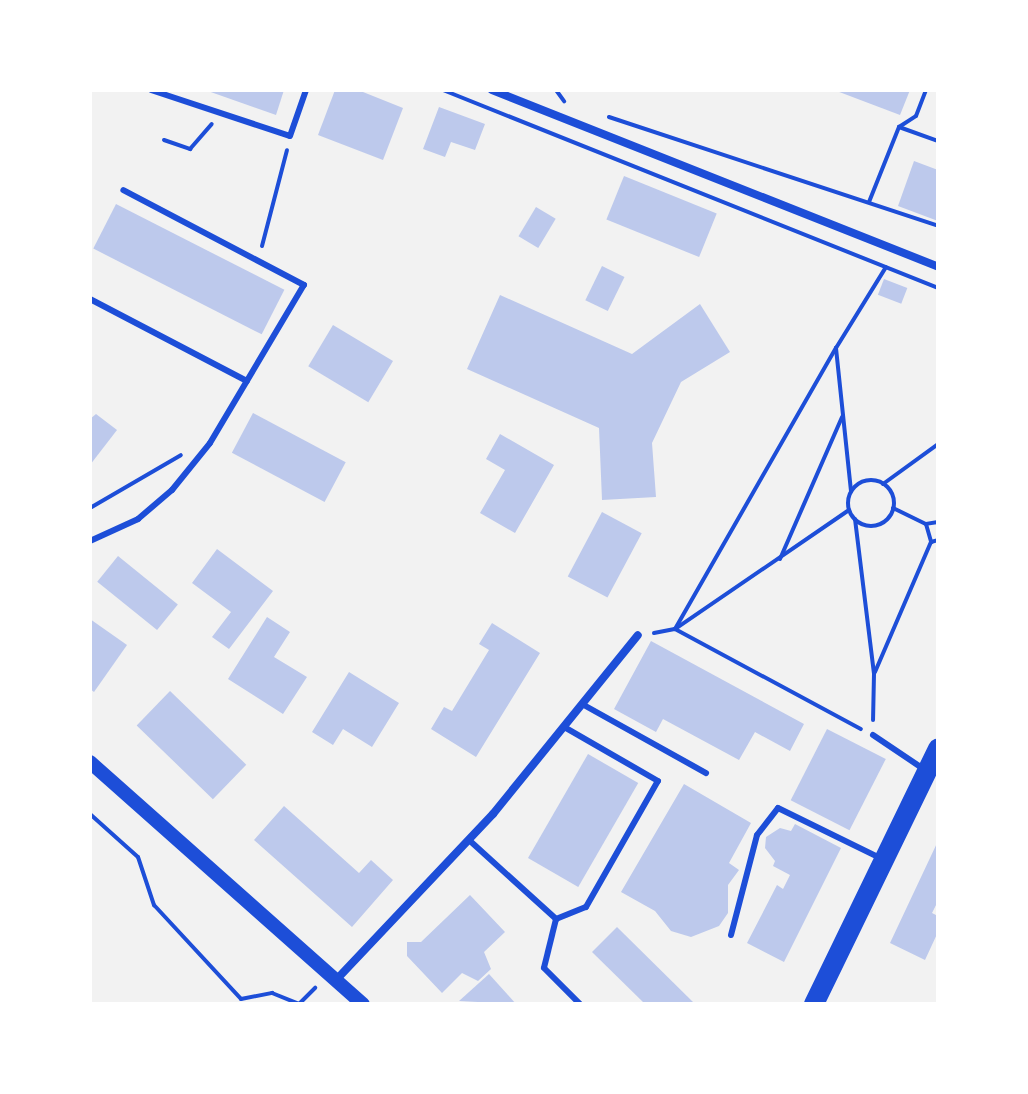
<!DOCTYPE html>
<html>
<head>
<meta charset="utf-8">
<style>
	body { margin:0 }
	#map { position:relative; width:1028px; height:1094px; overflow:hidden; background:#f2f2f2; font-family:"Golos Text",sans-serif }
	div>[style] { position:absolute }
	[style*='--x'] { left:calc(var(--x)*1px); top:calc(var(--y)*1px); width:calc(var(--w)*1px); rotate:calc(var(--a)*1deg) }
	.building>* { inset:0; background:#bdc9ec; transform-origin:0 0 }
	.path>* { height:4px; margin:-2px; padding:0 2px; transform-origin:2px; border-radius:2px; background:#1d4ed8 }
	.path>.ring { margin:-2px; padding:0; box-sizing:content-box; background:none; border:4px solid #1d4ed8; border-radius:50% }
	.service>* { height:6px; margin:-3px; padding:0 3px; transform-origin:3px; border-radius:3px; background:#1d4ed8 }
	.minor>* { height:8px; margin:-4px; padding:0 4px; transform-origin:4px; border-radius:4px; background:#1d4ed8 }
	.tertiary>* { height:14px; margin:-7px; padding:0 7px; transform-origin:7px; border-radius:7px; background:#1d4ed8 }
	.primary>* { height:20px; margin:-10px; padding:0 10px; transform-origin:10px; border-radius:10px; background:#1d4ed8 }
	span { translate:-50% -50%; white-space:nowrap; text-align:center; line-height:1.15; -webkit-text-stroke:7px #fff; paint-order:stroke }
	.frame { position:absolute; inset:0; border:92px solid #fff; pointer-events:none }
</style>
</head>
<body>
<div id="map">
	<div class="building">
		<div style="clip-path:polygon(205px 90px,284px 90px,276px 115px)"></div>
		<div style="clip-path:polygon(335px 90px,358px 90px,403px 108px,383px 160px,318px 135px)"></div>
		<div style="clip-path:polygon(834px 90px,910px 90px,900px 115px)"></div>
		<div style="clip-path:polygon(439px 107px,485px 124px,475px 150px,451px 142px,445px 157px,423px 149px)"></div>
		<div style="clip-path:polygon(914px 161px,938px 170px,938px 221px,898px 206px)"></div>
		<div style="left:624px;top:176px;width:100px;height:47px;rotate:22deg"></div>
		<div style="left:116px;top:204px;width:189px;height:50px;rotate:27deg"></div>
		<div style="left:536px;top:207px;width:23px;height:34px;rotate:31deg"></div>
		<div style="left:602px;top:266px;width:25px;height:38px;rotate:26deg"></div>
		<div style="left:884px;top:279px;width:25px;height:17px;rotate:21deg"></div>
		<div style="clip-path:polygon(500px 295px,632px 354px,700px 304px,730px 352px,681px 382px,652px 443px,656px 497px,602px 500px,599px 428px,467px 369px)"></div>
		<div style="left:333px;top:325px;width:70px;height:48px;rotate:31deg"></div>
		<div style="left:253px;top:413px;width:105px;height:45px;rotate:28deg"></div>
		<div style="clip-path:polygon(96px 414px,117px 430px,90px 465px,90px 419px)"></div>
		<div style="clip-path:polygon(500px 434px,554px 465px,515px 533px,480px 513px,505px 470px,486px 459px)"></div>
		<div style="left:602px;top:512px;width:45px;height:73px;rotate:28deg"></div>
		<div style="clip-path:polygon(217px 549px,273px 591px,229px 649px,212px 637px,231px 612px,192px 583px)"></div>
		<div style="left:118px;top:556px;width:77px;height:33px;rotate:39deg"></div>
		<div style="clip-path:polygon(267px 617px,290px 632px,274px 657px,307px 677px,283px 714px,228px 679px)"></div>
		<div style="clip-path:polygon(90px 619px,127px 645px,94px 692px,90px 689px)"></div>
		<div style="clip-path:polygon(492px 623px,540px 653px,476px 757px,431px 729px,444px 707px,452px 711px,489px 650px,479px 644px)"></div>
		<div style="clip-path:polygon(651px 641px,804px 724px,790px 751px,755px 732px,739px 760px,663px 719px,656px 732px,614px 709px)"></div>
		<div style="clip-path:polygon(349px 672px,399px 703px,372px 747px,343px 729px,333px 745px,312px 732px)"></div>
		<div style="left:170px;top:691px;width:106px;height:48px;rotate:44deg"></div>
		<div style="left:827px;top:729px;width:66px;height:80px;rotate:27deg"></div>
		<div style="left:588px;top:754px;width:58px;height:120px;rotate:30deg"></div>
		<div style="clip-path:polygon(684px 784px,751px 823px,729px 863px,739px 870px,728px 885px,728px 913px,719px 926px,691px 937px,671px 931px,655px 911px,621px 892px)"></div>
		<div style="clip-path:polygon(284px 806px,359px 873px,371px 860px,393px 880px,352px 927px,254px 840px)"></div>
		<div style="clip-path:polygon(795px 824px,841px 848px,784px 962px,747px 943px,777px 885px,783px 889px,790px 875px,773px 866px,775px 861px,765px 848px,766px 837px,780px 828px,791px 831px)"></div>
		<div style="clip-path:polygon(938px 841px,938px 901px,932px 913px,938px 916px,938px 932px,925px 960px,890px 943px)"></div>
		<div style="clip-path:polygon(470px 895px,505px 932px,484px 952px,491px 969px,478px 981px,462px 973px,442px 993px,407px 956px,407px 942px,421px 942px)"></div>
		<div style="clip-path:polygon(617px 927px,695px 1004px,645px 1004px,592px 952px)"></div>
		<div style="clip-path:polygon(489px 974px,516px 1004px,459px 1001px)"></div>
	</div>
	<div class="path">
		<div style="--x:443;--y:90;--w:533;--a:21.8"></div>
		<div style="--x:556;--y:90;--w:14;--a:54"></div>
		<div style="--x:609;--y:117;--w:347;--a:18.3"></div>
		<div style="--x:899;--y:127;--w:41;--a:19.7"></div>
		<div style="--x:164;--y:140;--w:28;--a:19"></div>
		<div style="--x:190;--y:149;--w:33;--a:-49"></div>
		<div style="--x:869;--y:202;--w:81;--a:-68.2"></div>
		<div style="--x:899;--y:127;--w:20;--a:-33"></div>
		<div style="--x:916;--y:116;--w:28;--a:-69"></div>
		<div style="--x:262;--y:246;--w:99;--a:-75.4"></div>
		<div class="ring" style="left:848px;top:480px;width:42px;height:42px"></div>
		<div style="--x:883;--y:484;--w:68;--a:-36"></div>
		<div style="--x:851;--y:491;--w:144;--a:-96"></div>
		<div style="--x:836;--y:348;--w:95;--a:-58.3"></div>
		<div style="--x:90;--y:508;--w:105;--a:-30.2"></div>
		<div style="--x:893;--y:508;--w:37;--a:26"></div>
		<div style="--x:849;--y:510;--w:211;--a:145.6"></div>
		<div style="--x:675;--y:629;--w:211;--a:28.3"></div>
		<div style="--x:855;--y:519;--w:156;--a:83"></div>
		<div style="--x:874;--y:674;--w:46;--a:91.2"></div>
		<div style="--x:938;--y:522;--w:12;--a:171"></div>
		<div style="--x:926;--y:524;--w:19;--a:74"></div>
		<div style="--x:931;--y:542;--w:7;--a:-16"></div>
		<div style="--x:780;--y:559;--w:155;--a:-66.4"></div>
		<div style="--x:654;--y:633;--w:21;--a:-11"></div>
		<div style="--x:675;--y:629;--w:324;--a:-60.2"></div>
		<div style="--x:875;--y:672;--w:142;--a:-66.7"></div>
		<div style="--x:90;--y:814;--w:64;--a:41.9"></div>
		<div style="--x:138;--y:857;--w:51;--a:71.6"></div>
		<div style="--x:154;--y:905;--w:128;--a:47.2"></div>
		<div style="--x:241;--y:999;--w:32;--a:-11"></div>
		<div style="--x:272;--y:993;--w:29;--a:22"></div>
		<div style="--x:299;--y:1004;--w:23;--a:-45"></div>
	</div>
	<div class="service">
		<div style="--x:151;--y:90;--w:146;--a:18.3"></div>
		<div style="--x:290;--y:136;--w:49;--a:-70.8"></div>
		<div style="--x:90;--y:299;--w:177;--a:27.6"></div>
		<div style="--x:90;--y:541;--w:53;--a:-24.6"></div>
		<div style="--x:138;--y:519;--w:45;--a:-40.5"></div>
		<div style="--x:172;--y:490;--w:60;--a:-51"></div>
		<div style="--x:210;--y:443;--w:184;--a:-59.3"></div>
		<div style="--x:304;--y:285;--w:204;--a:-152.3"></div>
		<div style="--x:582;--y:704;--w:142;--a:29.1"></div>
		<div style="--x:873;--y:735;--w:63;--a:33.9"></div>
		<div style="--x:469;--y:840;--w:118;--a:42.2"></div>
		<div style="--x:556;--y:919;--w:32;--a:-22"></div>
		<div style="--x:586;--y:907;--w:145;--a:-60.3"></div>
		<div style="--x:658;--y:781;--w:108;--a:-150.1"></div>
		<div style="--x:556;--y:919;--w:50;--a:103.8"></div>
		<div style="--x:544;--y:968;--w:51;--a:45"></div>
		<div style="--x:731;--y:935;--w:103;--a:-75.4"></div>
		<div style="--x:757;--y:835;--w:34;--a:-52"></div>
		<div style="--x:778;--y:808;--w:114;--a:26.1"></div>
	</div>
	<div class="minor">
		<div style="--x:492;--y:90;--w:480;--a:21.6"></div>
		<div style="--x:337;--y:979;--w:227;--a:-46.6"></div>
		<div style="--x:493;--y:814;--w:230;--a:-51"></div>
	</div>
	<div class="tertiary">
		<div style="--x:90;--y:762;--w:365;--a:41.6"></div>
	</div>
	<div class="primary">
		<div style="--x:814;--y:1004;--w:284;--a:-64.1"></div>
	</div>
	<div class="frame"></div>
</div>
</body>
</html>
